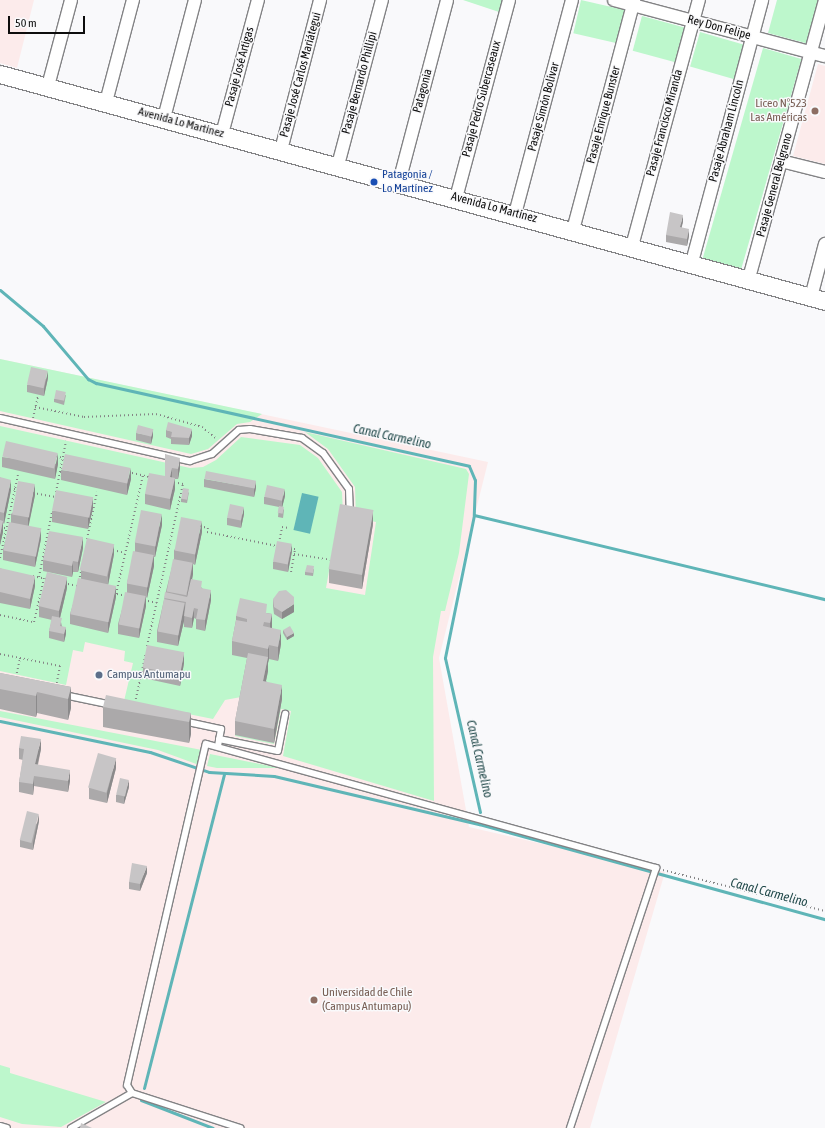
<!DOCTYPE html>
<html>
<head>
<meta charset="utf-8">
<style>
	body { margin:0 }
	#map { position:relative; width:825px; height:1128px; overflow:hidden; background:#f9f9fb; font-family:"Asap Condensed",sans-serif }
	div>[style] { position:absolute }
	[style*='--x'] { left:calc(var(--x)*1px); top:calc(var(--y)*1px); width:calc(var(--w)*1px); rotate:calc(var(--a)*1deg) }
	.education>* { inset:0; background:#fcebeb }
	.green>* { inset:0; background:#bdf7cc; transform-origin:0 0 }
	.water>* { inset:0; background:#5fb5b7; transform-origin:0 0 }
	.stream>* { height:3px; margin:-1.5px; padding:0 1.5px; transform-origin:1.5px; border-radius:1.5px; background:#5fb5b7 }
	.path>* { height:2px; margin-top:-1px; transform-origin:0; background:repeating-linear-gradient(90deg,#848485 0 1px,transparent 0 4px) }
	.roads { filter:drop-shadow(1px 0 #838385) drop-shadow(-1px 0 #838385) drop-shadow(0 1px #838385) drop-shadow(0 -1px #838385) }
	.lane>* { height:6px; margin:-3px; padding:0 3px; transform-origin:3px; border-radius:3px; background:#fff }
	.street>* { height:12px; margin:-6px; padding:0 6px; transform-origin:6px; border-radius:6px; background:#fff }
	.secondary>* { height:17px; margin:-8.5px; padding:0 8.5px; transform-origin:8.5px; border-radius:8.5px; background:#fff }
	.wall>* { inset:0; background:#aba9aa }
	.shaded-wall>* { inset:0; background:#8b8a8b }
	.building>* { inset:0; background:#c7c5c6; transform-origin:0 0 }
	.dots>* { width:11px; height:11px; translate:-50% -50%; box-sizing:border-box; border:2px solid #f9f9fb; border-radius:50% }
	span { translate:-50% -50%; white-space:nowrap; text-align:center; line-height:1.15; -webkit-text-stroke:3px #f9f9fb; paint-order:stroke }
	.street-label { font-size:12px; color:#0d0d0d }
	.education-label { font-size:12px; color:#785e54 }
	.right { translate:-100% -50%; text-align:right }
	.left { translate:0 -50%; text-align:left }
	.transit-label { font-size:12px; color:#164399 }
	.service-label { font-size:12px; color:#4e5e75 }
	.water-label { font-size:13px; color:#224a4b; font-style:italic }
	.scale { position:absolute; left:8px; top:16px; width:77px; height:18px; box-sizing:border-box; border:2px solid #0d0d0d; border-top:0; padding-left:5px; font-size:12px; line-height:14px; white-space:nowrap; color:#0d0d0d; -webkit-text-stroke:3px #f9f9fb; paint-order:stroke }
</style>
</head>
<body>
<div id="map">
	<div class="education">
		<div style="clip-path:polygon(0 0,34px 0,17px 68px,0 63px)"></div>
		<div style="clip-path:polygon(818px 64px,825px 66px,825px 164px,793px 156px)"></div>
		<div style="clip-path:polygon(0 359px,488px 462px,439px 658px,469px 827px,665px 872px,590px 1128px,0 1128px)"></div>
	</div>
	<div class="green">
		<div style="clip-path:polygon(463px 0,506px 0,502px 13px)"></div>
		<div style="left:581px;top:0;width:47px;height:34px;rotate:13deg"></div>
		<div style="clip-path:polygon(777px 0,821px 0,809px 44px,768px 33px)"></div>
		<div style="left:642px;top:16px;width:46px;height:36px;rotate:15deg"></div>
		<div style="left:700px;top:32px;width:46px;height:36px;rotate:16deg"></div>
		<div style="left:763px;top:48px;width:40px;height:219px;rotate:16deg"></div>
		<div style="clip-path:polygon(0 359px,262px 414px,250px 422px,237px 424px,208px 449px,191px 454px,0 411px)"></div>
		<div style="clip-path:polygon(0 426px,190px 468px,203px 467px,216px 460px,241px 437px,300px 445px,318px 458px,342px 492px,343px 514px,339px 514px,326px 588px,365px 595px,376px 522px,356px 518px,355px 487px,328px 449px,305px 432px,466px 469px,469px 474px,459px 553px,445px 611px,441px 611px,433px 657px,434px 801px,283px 756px,291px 711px,281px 709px,274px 744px,235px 736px,241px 697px,225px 700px,213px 719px,124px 701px,133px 663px,124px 661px,125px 651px,85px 642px,83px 652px,73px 650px,66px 685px,0 671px)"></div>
		<div style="clip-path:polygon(0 711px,202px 750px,199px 765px,158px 750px,0 717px)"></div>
		<div style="clip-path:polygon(210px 754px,280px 768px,217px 768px,207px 766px)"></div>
		<div style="clip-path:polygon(0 1065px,10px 1068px,10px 1073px,106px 1102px,61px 1127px,22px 1124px,0 1117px)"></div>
	</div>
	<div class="water">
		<div style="left:302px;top:493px;width:17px;height:38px;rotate:13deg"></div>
	</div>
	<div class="stream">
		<div style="--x:0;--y:290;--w:56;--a:39.9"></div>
		<div style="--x:43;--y:326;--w:70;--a:49.7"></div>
		<div style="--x:88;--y:379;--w:9;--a:27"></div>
		<div style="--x:96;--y:383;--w:382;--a:12.5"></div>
		<div style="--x:469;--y:466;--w:15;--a:67"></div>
		<div style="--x:475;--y:480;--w:35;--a:92"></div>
		<div style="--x:474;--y:515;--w:146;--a:101.5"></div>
		<div style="--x:445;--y:658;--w:158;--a:77.2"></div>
		<div style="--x:474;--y:515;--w:361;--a:13.5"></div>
		<div style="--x:0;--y:721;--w:153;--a:11.7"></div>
		<div style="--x:150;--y:752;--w:62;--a:18.7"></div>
		<div style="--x:209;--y:772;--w:65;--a:3.5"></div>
		<div style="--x:274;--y:776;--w:211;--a:13.2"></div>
		<div style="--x:479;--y:824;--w:359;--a:15.4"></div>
		<div style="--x:144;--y:1088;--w:324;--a:-75.7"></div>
		<div style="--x:141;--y:1100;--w:77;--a:21.3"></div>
	</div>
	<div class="path">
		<div style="--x:35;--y:407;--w:50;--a:11.5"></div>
		<div style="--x:84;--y:417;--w:72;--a:-2.4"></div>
		<div style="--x:156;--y:414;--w:48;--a:15.8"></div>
		<div style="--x:202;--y:427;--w:19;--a:39"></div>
		<div style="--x:33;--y:418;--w:22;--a:-77"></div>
		<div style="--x:56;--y:456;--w:9;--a:18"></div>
		<div style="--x:128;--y:472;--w:22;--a:13"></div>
		<div style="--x:10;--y:488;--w:9;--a:13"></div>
		<div style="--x:56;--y:492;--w:52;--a:-78.9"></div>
		<div style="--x:33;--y:493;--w:23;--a:10"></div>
		<div style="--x:200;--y:526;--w:8;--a:14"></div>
		<div style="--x:208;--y:528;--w:4;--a:104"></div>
		<div style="--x:207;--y:532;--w:71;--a:11.3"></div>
		<div style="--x:0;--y:527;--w:9;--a:13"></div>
		<div style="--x:87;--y:539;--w:48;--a:-78"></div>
		<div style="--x:279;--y:543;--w:16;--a:-79"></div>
		<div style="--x:282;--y:527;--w:7;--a:8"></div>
		<div style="--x:113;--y:550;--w:12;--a:14"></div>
		<div style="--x:294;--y:554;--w:36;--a:9"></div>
		<div style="--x:0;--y:558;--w:85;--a:-77.8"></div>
		<div style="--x:291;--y:572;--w:23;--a:-80"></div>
		<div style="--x:295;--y:549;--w:4;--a:180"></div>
		<div style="--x:33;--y:576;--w:13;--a:13"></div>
		<div style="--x:39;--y:577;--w:66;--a:-78.7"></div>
		<div style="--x:79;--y:581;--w:25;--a:-78"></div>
		<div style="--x:64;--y:583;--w:13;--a:13"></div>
		<div style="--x:113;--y:593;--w:13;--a:13"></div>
		<div style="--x:116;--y:594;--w:122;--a:-77.2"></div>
		<div style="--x:144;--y:600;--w:13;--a:13"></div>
		<div style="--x:0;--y:615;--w:35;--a:12"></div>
		<div style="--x:34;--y:622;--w:45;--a:-77.2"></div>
		<div style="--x:147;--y:646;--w:166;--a:-77.5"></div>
		<div style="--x:183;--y:484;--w:10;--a:-169"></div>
		<div style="--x:0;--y:654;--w:61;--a:11.3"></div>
		<div style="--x:60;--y:666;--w:20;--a:101"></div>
		<div style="--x:16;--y:677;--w:19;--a:-78"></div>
		<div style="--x:135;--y:703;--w:52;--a:-77.8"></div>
		<div style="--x:663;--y:870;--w:167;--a:14.2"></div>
	</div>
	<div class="roads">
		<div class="lane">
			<div style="--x:0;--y:418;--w:195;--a:12.8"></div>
			<div style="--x:190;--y:461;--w:23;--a:-18"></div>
			<div style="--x:212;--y:454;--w:36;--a:-42"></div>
			<div style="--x:239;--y:430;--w:11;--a:-5"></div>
			<div style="--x:250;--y:429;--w:53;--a:9.8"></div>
			<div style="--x:302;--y:438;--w:26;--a:36"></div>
			<div style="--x:323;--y:453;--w:44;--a:54.2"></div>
			<div style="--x:349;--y:489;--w:23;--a:88"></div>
			<div style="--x:64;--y:695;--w:49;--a:11.8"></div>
			<div style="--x:183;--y:721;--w:39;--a:12"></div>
			<div style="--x:221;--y:729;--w:17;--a:100"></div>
			<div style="--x:219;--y:739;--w:60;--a:11.5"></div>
			<div style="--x:278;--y:751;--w:38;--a:-79"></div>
			<div style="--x:132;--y:1093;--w:114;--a:18"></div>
			<div style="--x:0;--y:1126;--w:7;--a:16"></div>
			<div style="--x:71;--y:1128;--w:70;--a:-29.8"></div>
			<div style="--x:132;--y:1093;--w:9;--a:-122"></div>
			<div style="--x:127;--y:1085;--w:350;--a:-77"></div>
			<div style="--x:206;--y:744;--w:467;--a:15.4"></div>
			<div style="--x:656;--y:868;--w:274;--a:108.3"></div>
		</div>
		<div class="street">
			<div style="--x:614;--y:0;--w:218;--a:14.9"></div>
			<div style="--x:48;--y:86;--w:89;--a:-75"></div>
			<div style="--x:106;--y:102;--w:106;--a:-75.2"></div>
			<div style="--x:164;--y:118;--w:122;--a:-75.3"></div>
			<div style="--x:222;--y:134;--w:139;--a:-75"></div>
			<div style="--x:281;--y:150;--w:155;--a:-75.4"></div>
			<div style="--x:781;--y:161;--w:45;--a:14"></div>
			<div style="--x:338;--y:165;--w:171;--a:-75.1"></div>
			<div style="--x:399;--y:182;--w:188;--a:-75.2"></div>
			<div style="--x:456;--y:198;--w:205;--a:-75"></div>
			<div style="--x:515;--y:214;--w:221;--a:-75.1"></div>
			<div style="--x:573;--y:230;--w:238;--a:-75.1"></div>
			<div style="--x:632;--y:246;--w:255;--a:-74.8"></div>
			<div style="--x:692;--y:262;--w:271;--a:-75"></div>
			<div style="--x:749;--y:278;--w:288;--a:-74.7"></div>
			<div style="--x:811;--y:297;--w:55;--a:-75.2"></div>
		</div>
		<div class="secondary">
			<div style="--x:0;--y:74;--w:856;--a:15.38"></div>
		</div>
	</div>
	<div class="wall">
		<div style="clip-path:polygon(683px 222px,681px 227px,689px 236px,687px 246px,666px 242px,666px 235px)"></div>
		<div style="clip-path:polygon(48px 378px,44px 396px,27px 392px,27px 385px)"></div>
		<div style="clip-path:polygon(66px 395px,64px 405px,54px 402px,54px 399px)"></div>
		<div style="clip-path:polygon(166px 430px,192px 436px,189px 445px,171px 444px,171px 439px,166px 437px)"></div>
		<div style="clip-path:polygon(136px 433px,153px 436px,151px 444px,136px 440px)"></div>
		<div style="clip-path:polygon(165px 454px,180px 468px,178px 479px,175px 479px,175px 489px,170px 510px,145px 504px,145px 494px,165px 476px)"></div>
		<div style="clip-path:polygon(2px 457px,58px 464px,55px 479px,2px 467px)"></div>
		<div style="clip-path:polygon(61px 470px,131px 479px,127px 495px,61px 480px)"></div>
		<div style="clip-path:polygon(0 477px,11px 490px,4px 524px,3px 523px,3px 532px,0 545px)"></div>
		<div style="clip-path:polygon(204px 479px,256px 488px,254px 497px,204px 487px)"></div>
		<div style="clip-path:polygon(189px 492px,187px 503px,181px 502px,181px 499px)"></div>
		<div style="clip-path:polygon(35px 495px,28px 526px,41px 539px,35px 567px,3px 560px,3px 550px,11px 522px,11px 514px)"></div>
		<div style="clip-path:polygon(285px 496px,282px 507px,284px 510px,283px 518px,278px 517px,279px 507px,264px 504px,264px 497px)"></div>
		<div style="clip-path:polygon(93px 508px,88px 529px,52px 522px,52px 511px)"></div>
		<div style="clip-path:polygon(244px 514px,241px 528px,227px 525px,227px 518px)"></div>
		<div style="clip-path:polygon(373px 524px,362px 589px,329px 583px,329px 569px)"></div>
		<div style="clip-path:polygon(162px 525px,155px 557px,154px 557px,154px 566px,147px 598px,146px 597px,146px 606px,139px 638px,118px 634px,118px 624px,127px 592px,127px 583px,135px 551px,135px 542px)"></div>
		<div style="clip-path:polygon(202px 532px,195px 565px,193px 564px,193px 574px,192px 579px,202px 588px,211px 600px,205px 631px,196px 629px,196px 619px,194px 618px,192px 628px,184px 627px,184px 621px,178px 646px,157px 642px,157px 631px,166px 591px,174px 559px,174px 550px)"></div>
		<div style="clip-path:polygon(83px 548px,78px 572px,73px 572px,72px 577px,43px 571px,43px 560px)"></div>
		<div style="clip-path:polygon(292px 551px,288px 572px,273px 569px,273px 562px)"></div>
		<div style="clip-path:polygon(114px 554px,108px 585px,116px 597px,108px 633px,70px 624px,70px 614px,81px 579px,81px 570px)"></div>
		<div style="clip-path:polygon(0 568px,35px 586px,30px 609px,0 603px)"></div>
		<div style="clip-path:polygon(314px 569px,313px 576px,305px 575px,305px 572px)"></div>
		<div style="clip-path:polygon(67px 588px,60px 618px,62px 626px,66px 634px,64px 642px,49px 638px,49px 631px,52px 620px,39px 617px,39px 606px)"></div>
		<div style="clip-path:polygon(273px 599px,294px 612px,282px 619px,274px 614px,273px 606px)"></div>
		<div style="clip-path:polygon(267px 613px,272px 614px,272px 628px,281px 644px,278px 661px,269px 659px,268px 663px,268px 671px,266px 681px,282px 699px,274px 743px,235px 735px,235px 721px,247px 658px,232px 655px,232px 641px,236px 620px,236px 616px)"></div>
		<div style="clip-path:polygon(283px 630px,294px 636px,287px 640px,283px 633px)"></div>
		<div style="clip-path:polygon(184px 663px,180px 686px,143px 678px,143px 668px)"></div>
		<div style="clip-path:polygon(0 673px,71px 687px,71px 708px,68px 720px,37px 713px,36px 717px,0 709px)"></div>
		<div style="clip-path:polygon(103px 707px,191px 713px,191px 734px,189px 743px,103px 727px)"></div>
		<div style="clip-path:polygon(19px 748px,41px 749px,38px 765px,70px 781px,68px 792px,34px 786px,33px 795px,19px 792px,19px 782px,23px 760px,19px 759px)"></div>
		<div style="clip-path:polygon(116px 768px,107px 803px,89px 799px,89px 788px)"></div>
		<div style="clip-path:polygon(129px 787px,124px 804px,116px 802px,116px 795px)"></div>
		<div style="clip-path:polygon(39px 821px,33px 850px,20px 847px,20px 840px)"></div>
		<div style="clip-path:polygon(147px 873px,140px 891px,129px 889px,129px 882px)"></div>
	</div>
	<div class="shaded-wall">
		<div style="clip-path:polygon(683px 215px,683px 222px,680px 234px,680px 227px)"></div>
		<div style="clip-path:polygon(689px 229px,689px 236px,687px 246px,687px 239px)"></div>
		<div style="clip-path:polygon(48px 371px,48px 378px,44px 396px,44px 389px)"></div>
		<div style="clip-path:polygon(153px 429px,153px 436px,151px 444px,151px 436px)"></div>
		<div style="clip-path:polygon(192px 429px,192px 436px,189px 445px,189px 438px)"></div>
		<div style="clip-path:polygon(58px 453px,58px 464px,55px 479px,55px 468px)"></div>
		<div style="clip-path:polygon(180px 458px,180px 468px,178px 479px,178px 469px)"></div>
		<div style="clip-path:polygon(131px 468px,131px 479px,127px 495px,127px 484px)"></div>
		<div style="clip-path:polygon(172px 468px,172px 478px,170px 477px)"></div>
		<div style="clip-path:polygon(175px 478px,175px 489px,170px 510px,170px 499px)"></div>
		<div style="clip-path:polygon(11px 480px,11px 490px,4px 524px,4px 513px)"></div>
		<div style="clip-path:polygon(256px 481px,256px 488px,254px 497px,254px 490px)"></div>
		<div style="clip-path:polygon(35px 484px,35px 495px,28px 529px,28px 518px)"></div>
		<div style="clip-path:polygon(285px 489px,285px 496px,282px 508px,282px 501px)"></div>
		<div style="clip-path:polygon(93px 497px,93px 508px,88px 529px,88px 518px)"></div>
		<div style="clip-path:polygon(244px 507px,244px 514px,241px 528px,241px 521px)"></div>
		<div style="clip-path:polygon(373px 510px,373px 524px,362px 589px,362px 575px)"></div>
		<div style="clip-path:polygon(162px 514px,162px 525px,155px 557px,155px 547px)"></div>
		<div style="clip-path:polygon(3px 521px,3px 532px,0 545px,0 535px)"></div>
		<div style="clip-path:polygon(202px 521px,202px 532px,195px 565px,195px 554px)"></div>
		<div style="clip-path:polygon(41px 528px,41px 539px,35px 567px,35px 556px)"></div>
		<div style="clip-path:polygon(83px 537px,83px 548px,78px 572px,78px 562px)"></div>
		<div style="clip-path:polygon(114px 544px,114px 554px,108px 585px,108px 575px)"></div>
		<div style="clip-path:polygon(292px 544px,292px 551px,288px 572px,288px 564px)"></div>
		<div style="clip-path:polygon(154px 555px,154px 566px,147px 598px,147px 587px)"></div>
		<div style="clip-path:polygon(73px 561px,73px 572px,72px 577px,72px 566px)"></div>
		<div style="clip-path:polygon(193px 563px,193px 574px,187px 606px,187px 595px)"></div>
		<div style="clip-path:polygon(35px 576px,35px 586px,30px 609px,30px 599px)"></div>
		<div style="clip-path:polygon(67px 577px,67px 588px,59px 622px,59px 611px)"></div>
		<div style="clip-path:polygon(116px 586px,116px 597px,108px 633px,108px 622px)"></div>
		<div style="clip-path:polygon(211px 590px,211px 600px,205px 631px,205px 620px)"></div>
		<div style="clip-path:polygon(146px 596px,146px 606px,139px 638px,139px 628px)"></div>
		<div style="clip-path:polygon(185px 603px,184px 621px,178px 646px,178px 635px)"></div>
		<div style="clip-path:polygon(294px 604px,294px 612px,282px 619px,282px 612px)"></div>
		<div style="clip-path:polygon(194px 608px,194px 618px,192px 628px,192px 618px)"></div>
		<div style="clip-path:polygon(272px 614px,272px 628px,270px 637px,270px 623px)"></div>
		<div style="clip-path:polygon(66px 627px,66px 634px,64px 642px,64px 634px)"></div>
		<div style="clip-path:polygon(281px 630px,281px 644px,278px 661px,278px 647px)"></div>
		<div style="clip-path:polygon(294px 633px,294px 636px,287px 640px,287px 637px)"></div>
		<div style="clip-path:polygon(269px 645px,269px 659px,268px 663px,268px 649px)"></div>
		<div style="clip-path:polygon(184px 652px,184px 663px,180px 686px,180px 675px)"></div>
		<div style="clip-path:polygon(268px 657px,268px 671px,263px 695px,263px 681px)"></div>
		<div style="clip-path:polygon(282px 685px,282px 699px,274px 743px,274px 729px)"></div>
		<div style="clip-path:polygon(71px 687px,71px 708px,68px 720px,68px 699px)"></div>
		<div style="clip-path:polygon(37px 692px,37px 713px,36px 717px,36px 696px)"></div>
		<div style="clip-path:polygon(191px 713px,191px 734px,189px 743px,189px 722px)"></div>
		<div style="clip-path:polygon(41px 739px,41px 749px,35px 775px,35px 764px)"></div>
		<div style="clip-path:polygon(116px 758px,116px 768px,107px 803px,107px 793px)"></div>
		<div style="clip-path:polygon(70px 770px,70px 781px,68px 792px,68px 781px)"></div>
		<div style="clip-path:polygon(34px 776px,34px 786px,33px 795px,33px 784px)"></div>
		<div style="clip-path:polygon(129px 780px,129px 787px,124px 804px,124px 797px)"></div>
		<div style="clip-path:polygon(39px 814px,39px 821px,33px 850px,33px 843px)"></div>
		<div style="clip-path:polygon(147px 866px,147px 873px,140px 891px,140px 884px)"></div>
	</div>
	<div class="building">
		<div style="clip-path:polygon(670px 212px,683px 215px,680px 227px,689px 229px,687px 239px,666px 235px)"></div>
		<div style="left:31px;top:367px;width:17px;height:18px;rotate:13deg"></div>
		<div style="left:56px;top:390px;width:10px;height:9px;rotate:11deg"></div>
		<div style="clip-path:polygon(168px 422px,192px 429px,189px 438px,171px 437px,172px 432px,166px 430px)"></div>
		<div style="left:138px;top:425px;width:16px;height:8px;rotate:15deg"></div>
		<div style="left:6px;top:441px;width:53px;height:16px;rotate:13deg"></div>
		<div style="left:65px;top:454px;width:67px;height:16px;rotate:12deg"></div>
		<div style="clip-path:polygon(165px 454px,180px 458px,178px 469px,172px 468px,170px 477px,175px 478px,170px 499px,145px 494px,149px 473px,165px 476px)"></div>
		<div style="left:206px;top:471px;width:51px;height:8px;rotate:11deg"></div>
		<div style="clip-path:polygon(0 477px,11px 480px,4px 513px,0 512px)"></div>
		<div style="left:18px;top:481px;width:17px;height:34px;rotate:10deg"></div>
		<div style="left:267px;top:485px;width:18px;height:12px;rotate:13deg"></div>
		<div style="left:183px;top:488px;width:6px;height:11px;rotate:9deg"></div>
		<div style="left:56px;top:490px;width:38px;height:21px;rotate:11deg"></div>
		<div style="left:230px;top:504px;width:14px;height:14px;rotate:12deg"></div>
		<div style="left:340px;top:504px;width:34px;height:66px;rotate:10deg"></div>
		<div style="left:279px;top:506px;width:5px;height:7px;rotate:11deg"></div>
		<div style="left:141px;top:510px;width:21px;height:33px;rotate:11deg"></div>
		<div style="left:181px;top:517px;width:21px;height:34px;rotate:11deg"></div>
		<div style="clip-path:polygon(0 520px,3px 521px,0 535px)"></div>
		<div style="left:9px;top:522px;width:33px;height:29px;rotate:11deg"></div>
		<div style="clip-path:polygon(49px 531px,83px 537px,78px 562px,73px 561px,72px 566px,43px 560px)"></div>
		<div style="left:87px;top:538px;width:28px;height:33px;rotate:13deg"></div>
		<div style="left:277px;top:541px;width:15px;height:21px;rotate:11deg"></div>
		<div style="left:133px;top:551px;width:21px;height:33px;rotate:11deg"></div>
		<div style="left:173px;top:559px;width:20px;height:33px;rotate:11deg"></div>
		<div style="clip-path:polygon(307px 565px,314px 566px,313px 573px,305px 572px)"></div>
		<div style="clip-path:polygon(0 568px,35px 576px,30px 599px,0 592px)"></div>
		<div style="left:47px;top:572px;width:21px;height:35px;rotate:14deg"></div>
		<div style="left:78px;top:578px;width:39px;height:37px;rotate:12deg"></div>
		<div style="clip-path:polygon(191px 579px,202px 581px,201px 588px,211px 590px,205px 620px,196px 619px,198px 609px,194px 608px,192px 618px,184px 616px,186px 602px,164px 598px,165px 592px,187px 597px)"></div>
		<div style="clip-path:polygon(286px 590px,294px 597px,294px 604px,282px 612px,274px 607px,273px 599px,279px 591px)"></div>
		<div style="left:125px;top:592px;width:21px;height:33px;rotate:11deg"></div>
		<div style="clip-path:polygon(240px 598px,267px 604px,266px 613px,272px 614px,270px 623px,264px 622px,263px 626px,281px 630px,278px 647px,269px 645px,268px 649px,232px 641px,236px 620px,247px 622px,247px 619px,236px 616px)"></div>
		<div style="left:164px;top:599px;width:21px;height:33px;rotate:11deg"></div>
		<div style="clip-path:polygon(52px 616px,62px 618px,60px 626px,66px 627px,64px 634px,49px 631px)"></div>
		<div style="left:290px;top:626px;width:8px;height:8px;rotate:60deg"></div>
		<div style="left:147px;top:645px;width:38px;height:23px;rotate:11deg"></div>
		<div style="clip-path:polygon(248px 653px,268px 657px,263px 681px,282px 685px,274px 729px,235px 721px)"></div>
		<div style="clip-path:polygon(0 673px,71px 687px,68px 699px,37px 692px,36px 696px,0 689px)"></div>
		<div style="clip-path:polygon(106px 695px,191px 713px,189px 722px,103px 707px)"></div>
		<div style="clip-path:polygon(21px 736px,41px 739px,35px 764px,70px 770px,68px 781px,34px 776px,33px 784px,19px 782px,24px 749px,19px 748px)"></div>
		<div style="left:98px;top:753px;width:19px;height:36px;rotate:16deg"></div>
		<div style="left:120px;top:778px;width:9px;height:17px;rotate:13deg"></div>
		<div style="left:27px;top:811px;width:12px;height:30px;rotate:14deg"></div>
		<div style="clip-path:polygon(132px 863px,147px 866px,140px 884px,129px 882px)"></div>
		<div style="clip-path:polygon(81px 1123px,92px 1128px,80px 1128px)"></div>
	</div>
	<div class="dots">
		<div style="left:815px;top:111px;background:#8d6e63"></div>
		<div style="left:374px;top:182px;background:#1a4fb4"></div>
		<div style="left:99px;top:675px;background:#5c6f8a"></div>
		<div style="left:314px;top:1000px;background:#8d6e63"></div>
	</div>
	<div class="street-label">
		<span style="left:719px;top:28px;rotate:15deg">Rey Don Felipe</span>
		<span style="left:240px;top:67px;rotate:-75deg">Pasaje José Artigas</span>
		<span style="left:301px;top:75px;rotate:-75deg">Pasaje José Carlos Mariátegui</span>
		<span style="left:360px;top:83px;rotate:-75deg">Pasaje Bernardo Phillipi</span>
		<span style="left:423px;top:91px;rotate:-75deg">Patagonia</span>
		<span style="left:482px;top:99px;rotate:-75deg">Pasaje Pedro Subercaseaux</span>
		<span style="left:544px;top:107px;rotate:-75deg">Pasaje Simón Bolívar</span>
		<span style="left:604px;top:115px;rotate:-75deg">Pasaje Enrique Bunster</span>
		<span style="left:181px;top:123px;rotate:15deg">Avenida Lo Martínez</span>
		<span style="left:665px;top:123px;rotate:-75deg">Pasaje Francisco Miranda</span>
		<span style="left:727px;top:131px;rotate:-75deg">Pasaje Abraham Lincoln</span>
		<span style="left:775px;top:185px;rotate:-75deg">Pasaje General Belgrano</span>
		<span style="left:494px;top:208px;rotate:15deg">Avenida Lo Martínez</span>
	</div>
	<div class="education-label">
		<span class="right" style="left:807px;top:111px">Liceo N°523<br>Las Américas</span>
		<span class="left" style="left:322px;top:1000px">Universidad de Chile<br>(Campus Antumapu)</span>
	</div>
	<div class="transit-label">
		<span class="left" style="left:382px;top:182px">Patagonia /<br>Lo Martínez</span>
	</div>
	<div class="service-label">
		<span class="left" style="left:107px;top:675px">Campus Antumapu</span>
	</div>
	<div class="water-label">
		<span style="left:392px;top:437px;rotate:12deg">Canal Carmelino</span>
		<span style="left:479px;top:759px;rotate:77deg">Canal Carmelino</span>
		<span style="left:769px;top:893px;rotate:15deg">Canal Carmelino</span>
	</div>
	<div class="scale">50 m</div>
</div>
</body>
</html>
